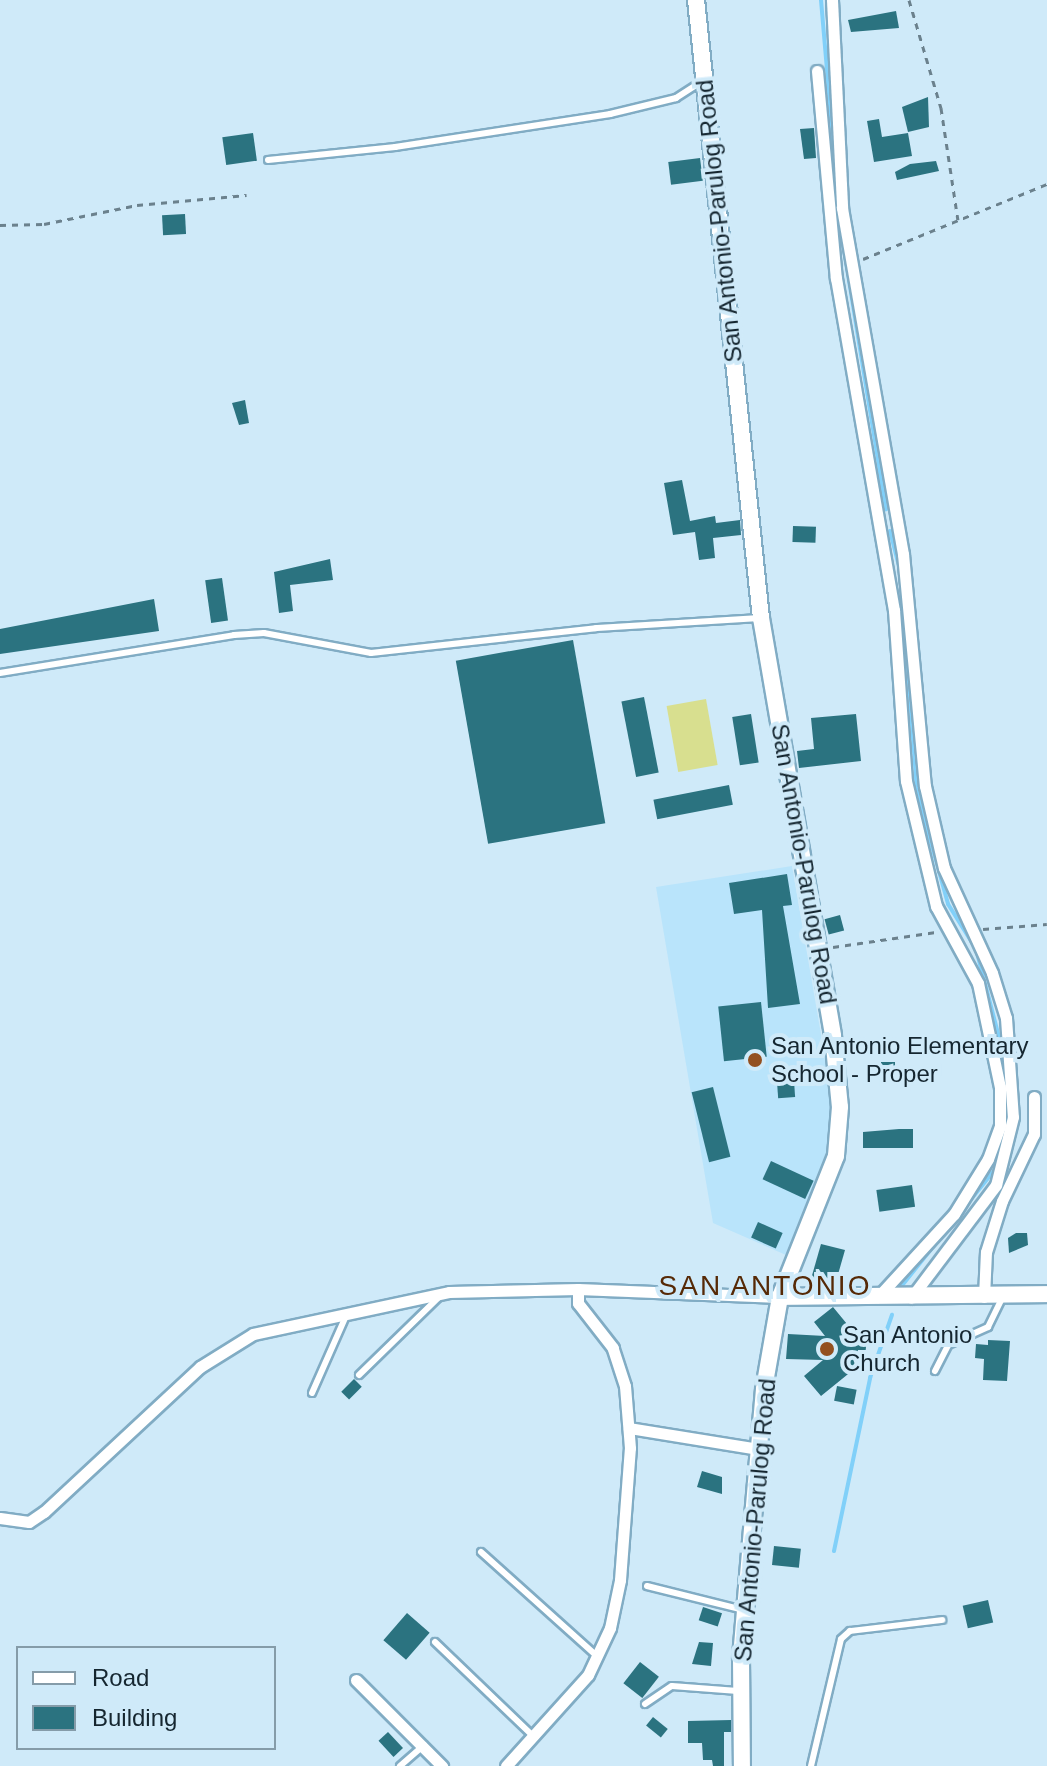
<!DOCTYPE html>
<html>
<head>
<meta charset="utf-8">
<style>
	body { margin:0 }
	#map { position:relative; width:1047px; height:1766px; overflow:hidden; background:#cfeaf9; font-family:Arial,sans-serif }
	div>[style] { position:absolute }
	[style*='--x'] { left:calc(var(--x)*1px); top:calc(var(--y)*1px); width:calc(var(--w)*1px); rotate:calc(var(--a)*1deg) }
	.built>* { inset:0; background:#b9e4fb }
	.green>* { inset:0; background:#d8df8f; transform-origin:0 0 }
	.stream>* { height:4px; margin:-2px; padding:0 2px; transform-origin:2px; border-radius:2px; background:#81d0f9 }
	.building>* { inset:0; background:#2b7380; transform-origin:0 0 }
	.path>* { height:3px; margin-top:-1.5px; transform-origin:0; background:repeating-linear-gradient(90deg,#6b818d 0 6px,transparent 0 12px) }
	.roads { filter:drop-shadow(2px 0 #81acc4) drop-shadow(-2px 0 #81acc4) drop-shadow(0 2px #81acc4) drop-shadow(0 -2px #81acc4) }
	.lane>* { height:6px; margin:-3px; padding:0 3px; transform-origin:3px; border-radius:3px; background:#fff }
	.street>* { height:11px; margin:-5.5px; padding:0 5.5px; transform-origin:5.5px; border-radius:5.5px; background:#fff }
	.secondary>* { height:16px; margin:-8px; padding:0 8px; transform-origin:8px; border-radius:8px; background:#fff }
	.dots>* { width:22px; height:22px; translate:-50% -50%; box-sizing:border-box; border:4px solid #cfeaf9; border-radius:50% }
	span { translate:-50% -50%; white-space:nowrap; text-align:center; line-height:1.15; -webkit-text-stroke:8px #cfeaf9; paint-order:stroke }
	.street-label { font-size:24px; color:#152630 }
	.poi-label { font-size:24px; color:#152630 }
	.left { translate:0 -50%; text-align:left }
	.quarter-label { font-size:28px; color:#562906; letter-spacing:2px }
	.legend { position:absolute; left:16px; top:1646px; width:260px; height:104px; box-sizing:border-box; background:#cfeaf9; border:2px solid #859ca9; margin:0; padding:10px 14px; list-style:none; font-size:24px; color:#152630 }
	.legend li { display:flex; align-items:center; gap:16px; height:40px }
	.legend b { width:40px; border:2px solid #859ca9 }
</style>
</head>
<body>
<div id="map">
	<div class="built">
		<div style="clip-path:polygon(792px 866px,833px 1104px,823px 1174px,786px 1255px,713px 1223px,656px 887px)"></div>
	</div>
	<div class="green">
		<div style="left:706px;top:699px;width:67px;height:40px;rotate:80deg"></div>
	</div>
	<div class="stream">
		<div style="--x:821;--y:0;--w:152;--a:85.1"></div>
		<div style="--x:841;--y:231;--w:282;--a:80.8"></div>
		<div style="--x:890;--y:531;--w:40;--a:75.6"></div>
		<div style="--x:906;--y:642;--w:150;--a:85.8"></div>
		<div style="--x:917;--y:792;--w:116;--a:74.5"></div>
		<div style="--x:948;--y:904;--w:53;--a:58.1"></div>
		<div style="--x:976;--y:949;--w:107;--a:75.4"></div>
		<div style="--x:1005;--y:1125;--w:31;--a:-88"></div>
		<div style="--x:900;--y:1288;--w:154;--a:-51.3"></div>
		<div style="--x:834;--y:1551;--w:177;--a:-78.2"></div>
		<div style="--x:870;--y:1378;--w:67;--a:-70.8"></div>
	</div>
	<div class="building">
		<div style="clip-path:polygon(896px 11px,899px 28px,851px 32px,848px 20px)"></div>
		<div style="clip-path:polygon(928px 97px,929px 127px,908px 132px,902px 107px)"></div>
		<div style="clip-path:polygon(879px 119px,882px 137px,908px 133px,912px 156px,874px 162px,867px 121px)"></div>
		<div style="clip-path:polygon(814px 128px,816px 158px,804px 159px,800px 129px)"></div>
		<div style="left:253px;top:133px;width:28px;height:31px;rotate:82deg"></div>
		<div style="left:700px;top:158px;width:23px;height:32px;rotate:83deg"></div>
		<div style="clip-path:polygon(936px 161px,939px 171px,897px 180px,895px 172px,910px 164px)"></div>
		<div style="left:185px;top:214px;width:20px;height:23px;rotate:87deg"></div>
		<div style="clip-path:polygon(245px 400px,249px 423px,239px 425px,232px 403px)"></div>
		<div style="clip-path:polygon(682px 480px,690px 521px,715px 516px,716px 523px,740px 520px,741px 535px,713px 538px,715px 558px,699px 560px,695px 532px,673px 535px,664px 483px)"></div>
		<div style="left:793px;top:526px;width:23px;height:16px;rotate:2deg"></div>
		<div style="clip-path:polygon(330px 559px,333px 580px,290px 585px,293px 611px,279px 613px,274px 572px)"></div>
		<div style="left:222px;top:578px;width:43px;height:17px;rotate:82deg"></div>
		<div style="clip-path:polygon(154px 599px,159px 631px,0 654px,0 629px)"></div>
		<div style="left:573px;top:640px;width:186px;height:119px;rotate:80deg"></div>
		<div style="left:644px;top:697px;width:77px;height:23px;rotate:79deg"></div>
		<div style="left:751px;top:714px;width:49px;height:19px;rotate:81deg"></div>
		<div style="clip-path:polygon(856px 714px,861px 761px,799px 768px,797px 751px,814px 749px,811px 718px)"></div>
		<div style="left:729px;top:785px;width:20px;height:77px;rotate:79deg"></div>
		<div style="clip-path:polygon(787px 874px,792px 905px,783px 906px,800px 1004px,768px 1008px,762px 910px,734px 914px,729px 883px)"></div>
		<div style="left:840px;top:915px;width:16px;height:16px;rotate:75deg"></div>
		<div style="left:761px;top:1002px;width:55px;height:43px;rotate:84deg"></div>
		<div style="left:881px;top:1062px;width:14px;height:17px"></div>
		<div style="left:794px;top:1081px;width:16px;height:17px;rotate:86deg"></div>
		<div style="left:713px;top:1087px;width:72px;height:22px;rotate:76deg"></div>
		<div style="clip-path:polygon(899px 1129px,913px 1129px,913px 1148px,863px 1148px,863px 1132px)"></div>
		<div style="left:771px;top:1161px;width:47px;height:20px;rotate:25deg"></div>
		<div style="left:912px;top:1185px;width:22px;height:36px;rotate:82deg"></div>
		<div style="left:758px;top:1222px;width:27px;height:17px;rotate:24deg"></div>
		<div style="clip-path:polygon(1016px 1233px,1027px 1233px,1028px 1245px,1009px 1253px,1008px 1238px)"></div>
		<div style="clip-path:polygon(821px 1244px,845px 1250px,835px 1285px,809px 1286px)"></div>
		<div style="clip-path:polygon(833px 1307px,866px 1347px,864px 1367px,858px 1366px,821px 1396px,804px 1376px,823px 1360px,786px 1359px,788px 1334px,825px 1336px,814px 1322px)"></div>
		<div style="clip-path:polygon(988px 1340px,1010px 1341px,1007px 1381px,983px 1380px,984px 1359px,975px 1358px,976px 1344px,988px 1345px)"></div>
		<div style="left:354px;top:1379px;width:11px;height:18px;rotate:45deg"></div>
		<div style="left:837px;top:1386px;width:20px;height:15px;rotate:11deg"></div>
		<div style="clip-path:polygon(702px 1471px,722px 1477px,722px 1494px,697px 1487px)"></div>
		<div style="left:774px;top:1546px;width:27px;height:19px;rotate:6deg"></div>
		<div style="left:988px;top:1600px;width:23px;height:26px;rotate:77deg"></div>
		<div style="left:703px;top:1607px;width:20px;height:14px;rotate:18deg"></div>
		<div style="left:407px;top:1613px;width:30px;height:36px;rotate:41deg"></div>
		<div style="clip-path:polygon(699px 1642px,713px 1643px,711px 1666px,692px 1664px)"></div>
		<div style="left:640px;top:1662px;width:24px;height:27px;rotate:38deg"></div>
		<div style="left:653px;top:1717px;width:19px;height:11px;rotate:39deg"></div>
		<div style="clip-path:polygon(731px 1720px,731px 1732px,724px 1732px,724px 1766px,713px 1766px,712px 1760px,703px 1760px,702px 1743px,688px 1743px,688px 1721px)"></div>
		<div style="left:388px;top:1732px;width:22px;height:13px;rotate:47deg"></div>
	</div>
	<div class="path">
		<div style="--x:909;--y:0;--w:113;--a:73.5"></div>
		<div style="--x:941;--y:108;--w:113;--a:81.4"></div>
		<div style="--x:0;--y:225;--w:44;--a:-1.3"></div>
		<div style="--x:44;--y:224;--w:95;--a:-11.5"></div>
		<div style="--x:137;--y:205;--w:110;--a:-5.2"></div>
		<div style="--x:863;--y:259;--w:199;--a:-22.2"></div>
		<div style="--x:983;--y:929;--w:64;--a:-4.5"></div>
		<div style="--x:833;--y:947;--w:104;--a:-8.3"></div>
	</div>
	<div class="roads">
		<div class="lane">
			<div style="--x:268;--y:160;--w:128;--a:-5.8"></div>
			<div style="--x:395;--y:147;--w:218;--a:-8.7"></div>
			<div style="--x:610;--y:114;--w:68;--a:-13.6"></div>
			<div style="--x:676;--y:98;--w:30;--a:-33"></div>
			<div style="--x:0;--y:673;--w:237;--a:-9.2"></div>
			<div style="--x:234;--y:635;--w:30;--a:-4"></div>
			<div style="--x:264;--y:633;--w:109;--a:10.6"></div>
			<div style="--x:371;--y:653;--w:226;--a:-6.3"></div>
			<div style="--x:596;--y:628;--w:165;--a:-3.5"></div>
			<div style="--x:935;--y:1371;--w:29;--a:-63"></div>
			<div style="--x:948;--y:1345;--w:44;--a:-24.2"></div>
			<div style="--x:988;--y:1327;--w:34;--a:-64"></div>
			<div style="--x:359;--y:1375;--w:112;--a:-44.3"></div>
			<div style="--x:312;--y:1393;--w:84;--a:-66.2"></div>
			<div style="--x:481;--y:1552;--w:156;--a:41.9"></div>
			<div style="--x:647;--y:1586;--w:99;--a:14"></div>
			<div style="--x:435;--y:1642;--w:136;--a:43.8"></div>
			<div style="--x:645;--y:1704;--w:32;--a:-34"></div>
			<div style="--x:672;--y:1686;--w:66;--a:4.3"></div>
			<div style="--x:400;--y:1766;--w:32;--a:-41"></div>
			<div style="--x:811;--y:1766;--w:130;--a:-76.7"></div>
			<div style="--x:841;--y:1639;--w:12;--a:-42"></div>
			<div style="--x:850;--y:1631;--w:93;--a:-6.8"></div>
		</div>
		<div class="street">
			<div style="--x:832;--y:0;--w:208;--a:87.2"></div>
			<div style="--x:842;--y:208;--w:351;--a:80"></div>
			<div style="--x:903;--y:554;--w:233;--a:84.6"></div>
			<div style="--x:925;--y:786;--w:84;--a:77"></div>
			<div style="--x:944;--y:868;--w:115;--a:65.4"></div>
			<div style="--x:992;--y:973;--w:47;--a:72.7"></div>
			<div style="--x:1006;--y:1018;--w:99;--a:86"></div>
			<div style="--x:1013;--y:1117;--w:70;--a:104"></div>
			<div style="--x:996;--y:1185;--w:141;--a:127"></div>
			<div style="--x:817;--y:71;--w:208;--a:84.8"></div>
			<div style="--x:836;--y:278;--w:337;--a:80.1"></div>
			<div style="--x:894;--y:610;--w:171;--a:86"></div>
			<div style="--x:906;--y:781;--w:129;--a:76.5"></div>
			<div style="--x:936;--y:906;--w:88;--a:61.4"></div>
			<div style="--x:978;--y:983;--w:106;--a:78.1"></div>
			<div style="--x:1000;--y:1087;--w:39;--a:90"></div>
			<div style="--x:1000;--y:1126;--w:35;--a:110"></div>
			<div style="--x:988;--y:1159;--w:65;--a:121.7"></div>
			<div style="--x:954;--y:1214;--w:113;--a:132.5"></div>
			<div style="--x:984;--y:1297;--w:45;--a:-87.5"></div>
			<div style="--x:986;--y:1252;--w:53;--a:-72.6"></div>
			<div style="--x:1002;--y:1201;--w:74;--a:-64.5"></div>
			<div style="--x:1034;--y:1134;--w:37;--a:-90"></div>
			<div style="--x:629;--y:1428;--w:132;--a:9.2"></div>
			<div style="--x:0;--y:1518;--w:29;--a:8"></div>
			<div style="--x:29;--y:1522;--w:18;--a:-34"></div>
			<div style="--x:44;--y:1512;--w:213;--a:-42.9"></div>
			<div style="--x:200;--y:1367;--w:62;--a:-31.9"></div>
			<div style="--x:253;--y:1334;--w:200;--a:-12.1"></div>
			<div style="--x:449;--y:1292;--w:129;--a:-1.3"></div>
			<div style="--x:578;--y:1289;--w:202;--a:2.3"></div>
			<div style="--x:356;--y:1680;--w:122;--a:45"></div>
			<div style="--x:506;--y:1766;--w:122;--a:-48"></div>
			<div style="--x:588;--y:1675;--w:52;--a:-64.9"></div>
			<div style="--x:610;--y:1628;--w:49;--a:-78.2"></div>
			<div style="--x:620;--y:1580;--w:132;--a:-85.7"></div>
			<div style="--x:630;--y:1448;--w:62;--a:-94.6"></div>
			<div style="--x:625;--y:1386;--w:40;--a:-108"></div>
			<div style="--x:613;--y:1348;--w:57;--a:-127.9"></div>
			<div style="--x:578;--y:1303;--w:14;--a:-90"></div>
		</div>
		<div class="secondary">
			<div style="--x:696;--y:0;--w:621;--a:84"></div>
			<div style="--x:761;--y:618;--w:424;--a:80.2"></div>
			<div style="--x:833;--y:1036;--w:71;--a:84.4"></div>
			<div style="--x:840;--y:1107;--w:49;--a:94.7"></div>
			<div style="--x:836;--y:1156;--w:152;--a:111.7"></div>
			<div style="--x:780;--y:1297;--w:93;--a:99.9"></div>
			<div style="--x:764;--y:1389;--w:271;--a:94.9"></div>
			<div style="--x:741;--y:1659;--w:107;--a:89.5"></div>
			<div style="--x:780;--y:1297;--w:267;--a:-0.6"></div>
		</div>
	</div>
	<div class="dots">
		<div style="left:755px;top:1060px;background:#935020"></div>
		<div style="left:827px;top:1349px;background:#935020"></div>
	</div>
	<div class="street-label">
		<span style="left:719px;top:221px;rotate:-96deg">San Antonio-Parulog Road</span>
		<span style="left:804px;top:864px;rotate:80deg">San Antonio-Parulog Road</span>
		<span style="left:755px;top:1520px;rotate:-85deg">San Antonio-Parulog Road</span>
	</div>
	<div class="poi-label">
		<span class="left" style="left:771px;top:1060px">San Antonio Elementary<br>School - Proper</span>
		<span class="left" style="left:843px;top:1349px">San Antonio<br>Church</span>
	</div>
	<div class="quarter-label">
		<span style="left:765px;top:1286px">SAN ANTONIO</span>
	</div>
	<ul class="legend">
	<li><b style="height:10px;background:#fff"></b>Road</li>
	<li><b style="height:22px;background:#2b7380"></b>Building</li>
	</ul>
</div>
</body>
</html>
